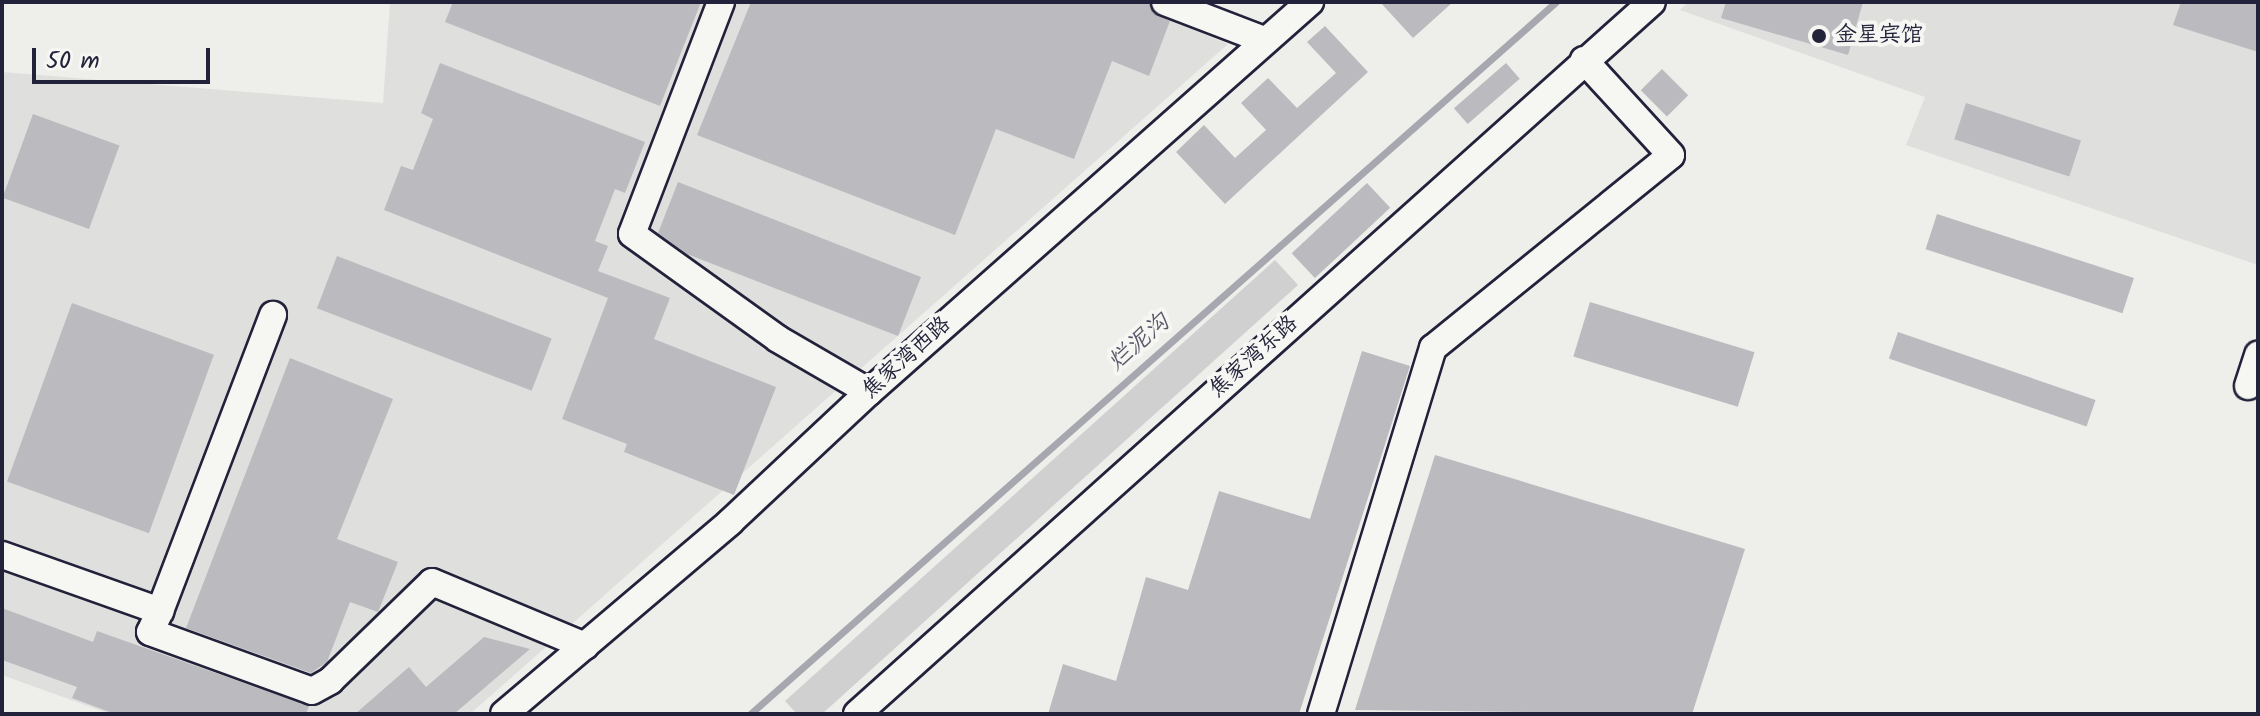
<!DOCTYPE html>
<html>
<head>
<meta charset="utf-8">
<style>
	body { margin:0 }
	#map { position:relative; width:2260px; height:716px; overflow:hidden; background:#eeeeeb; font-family:Kalam,"LXGW WenKai TC",sans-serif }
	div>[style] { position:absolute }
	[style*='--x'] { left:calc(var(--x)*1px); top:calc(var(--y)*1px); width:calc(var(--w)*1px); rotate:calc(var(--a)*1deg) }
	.built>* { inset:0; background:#dfdfde }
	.green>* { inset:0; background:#d0d0d1 }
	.stream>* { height:7px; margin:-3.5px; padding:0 3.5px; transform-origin:3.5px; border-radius:3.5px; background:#a7a7af }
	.building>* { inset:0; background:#bbbbbf; transform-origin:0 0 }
	.roads { filter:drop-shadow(2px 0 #22223b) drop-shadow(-2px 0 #22223b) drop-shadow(0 2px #22223b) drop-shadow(0 -2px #22223b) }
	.minor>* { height:26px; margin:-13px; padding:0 13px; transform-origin:13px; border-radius:13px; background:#f6f6f2 }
	.dots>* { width:22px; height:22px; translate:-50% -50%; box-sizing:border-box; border:4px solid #f6f6f2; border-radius:50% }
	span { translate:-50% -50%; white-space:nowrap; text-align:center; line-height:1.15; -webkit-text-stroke:8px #f6f6f2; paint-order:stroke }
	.poi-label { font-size:22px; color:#22223b }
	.left { translate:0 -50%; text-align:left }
	.street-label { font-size:22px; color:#22223b }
	.water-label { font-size:24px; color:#575769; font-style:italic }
	.frame { position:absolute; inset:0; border:4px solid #22223b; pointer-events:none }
	.scale { position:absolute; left:32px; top:48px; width:178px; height:36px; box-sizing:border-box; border:4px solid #22223b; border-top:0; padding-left:10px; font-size:24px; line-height:28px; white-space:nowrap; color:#22223b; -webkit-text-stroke:6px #f6f6f2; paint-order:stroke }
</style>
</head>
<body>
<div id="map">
	<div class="built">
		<div style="clip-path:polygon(390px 2px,1127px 2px,1228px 44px,470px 714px,110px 714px,2px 675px,2px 72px,383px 103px)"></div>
		<div style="clip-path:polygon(1688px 2px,2258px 2px,2258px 265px,1906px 145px,1925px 97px,1680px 10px)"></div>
	</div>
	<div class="green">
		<div style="clip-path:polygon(1275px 260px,1298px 285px,822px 714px,797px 714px,785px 701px)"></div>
	</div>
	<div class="stream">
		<div style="--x:750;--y:714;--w:1075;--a:-41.46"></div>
	</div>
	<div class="building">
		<div style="clip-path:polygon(453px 2px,701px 2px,660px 106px,445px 22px)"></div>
		<div style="clip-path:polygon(751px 2px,1149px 2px,1153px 13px,1170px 21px,1149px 76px,1112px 61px,1074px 159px,996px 129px,955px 235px,697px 135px)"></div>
		<div style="clip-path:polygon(1380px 2px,1453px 2px,1413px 38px)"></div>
		<div style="clip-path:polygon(1726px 2px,1863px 2px,1848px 55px,1721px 18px)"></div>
		<div style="clip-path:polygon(2181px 2px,2258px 2px,2258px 52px,2173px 25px)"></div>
		<div style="clip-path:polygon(1325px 26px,1368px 72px,1225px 204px,1176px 152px,1204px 125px,1235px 158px,1266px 130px,1241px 103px,1268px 78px,1297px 108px,1336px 73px,1307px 42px)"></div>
		<div style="clip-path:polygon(440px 63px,645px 142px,625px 193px,615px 189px,595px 241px,608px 246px,598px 271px,670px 298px,654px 339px,776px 387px,734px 495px,624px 452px,627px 444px,562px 419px,608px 298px,384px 210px,401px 166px,413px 170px,433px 119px,421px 113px)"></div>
		<div style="left:1506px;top:63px;width:21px;height:69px;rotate:49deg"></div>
		<div style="left:1662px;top:69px;width:37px;height:30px;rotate:45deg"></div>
		<div style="left:1966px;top:103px;width:121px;height:38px;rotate:18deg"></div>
		<div style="left:33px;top:114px;width:92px;height:89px;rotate:20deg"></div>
		<div style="clip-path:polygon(678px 182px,921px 277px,898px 336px,687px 254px,658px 233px)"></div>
		<div style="left:1367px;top:183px;width:34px;height:103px;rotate:47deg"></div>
		<div style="left:1937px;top:214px;width:207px;height:37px;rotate:18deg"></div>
		<div style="left:337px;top:256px;width:230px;height:56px;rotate:21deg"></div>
		<div style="left:1590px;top:302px;width:172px;height:57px;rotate:17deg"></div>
		<div style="left:72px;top:303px;width:151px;height:190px;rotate:20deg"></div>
		<div style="left:1898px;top:332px;width:209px;height:28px;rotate:19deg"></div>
		<div style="clip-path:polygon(1362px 351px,1410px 366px,1299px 714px,1048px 714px,1063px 664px,1116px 681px,1146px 577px,1188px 590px,1219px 491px,1310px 519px)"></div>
		<div style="clip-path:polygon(290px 358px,393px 399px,337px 539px,398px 562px,378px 612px,350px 602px,327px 662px,311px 673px,186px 628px)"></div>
		<div style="clip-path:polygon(1435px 455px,1745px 549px,1692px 714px,1355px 710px)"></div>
		<div style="clip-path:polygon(2px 608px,93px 642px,97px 631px,309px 706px,306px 714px,115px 714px,72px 698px,77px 687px,2px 660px)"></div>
		<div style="clip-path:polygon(484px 637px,530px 649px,454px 714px,355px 714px,409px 667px,426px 687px)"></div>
	</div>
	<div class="roads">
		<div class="minor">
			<div style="--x:721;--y:2;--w:248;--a:111"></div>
			<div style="--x:632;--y:234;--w:180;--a:35.7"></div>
			<div style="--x:778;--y:339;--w:105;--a:30.2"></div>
			<div style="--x:1165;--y:2;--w:106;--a:21"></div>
			<div style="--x:2248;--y:386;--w:33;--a:-72"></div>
			<div style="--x:2;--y:555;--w:168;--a:19.5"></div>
			<div style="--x:160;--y:611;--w:317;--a:-69.1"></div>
			<div style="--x:160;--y:611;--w:23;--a:115"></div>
			<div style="--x:150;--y:632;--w:172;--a:20"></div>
			<div style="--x:312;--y:691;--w:21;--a:-29"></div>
			<div style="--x:330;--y:681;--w:142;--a:-44.1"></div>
			<div style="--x:432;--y:582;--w:166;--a:22.7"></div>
			<div style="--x:504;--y:714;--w:297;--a:-40.3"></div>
			<div style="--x:730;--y:522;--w:190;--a:-43.1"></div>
			<div style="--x:869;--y:392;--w:589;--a:-41.49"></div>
			<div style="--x:857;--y:714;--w:1067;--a:-41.85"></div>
			<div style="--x:1321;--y:714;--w:383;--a:-73"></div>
			<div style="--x:1433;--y:348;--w:306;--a:-39"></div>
			<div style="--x:1671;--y:155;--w:129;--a:-132.5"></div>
		</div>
	</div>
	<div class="dots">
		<div style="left:1819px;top:36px;background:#22223b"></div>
	</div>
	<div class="poi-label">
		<span class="left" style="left:1835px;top:36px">金星宾馆</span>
	</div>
	<div class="street-label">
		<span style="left:1254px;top:357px;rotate:-42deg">焦家湾东路</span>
		<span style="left:907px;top:358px;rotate:-42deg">焦家湾西路</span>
	</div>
	<div class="water-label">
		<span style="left:1139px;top:343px;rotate:-41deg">烂泥沟</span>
	</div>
	<div class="frame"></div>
	<div class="scale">50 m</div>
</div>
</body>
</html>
